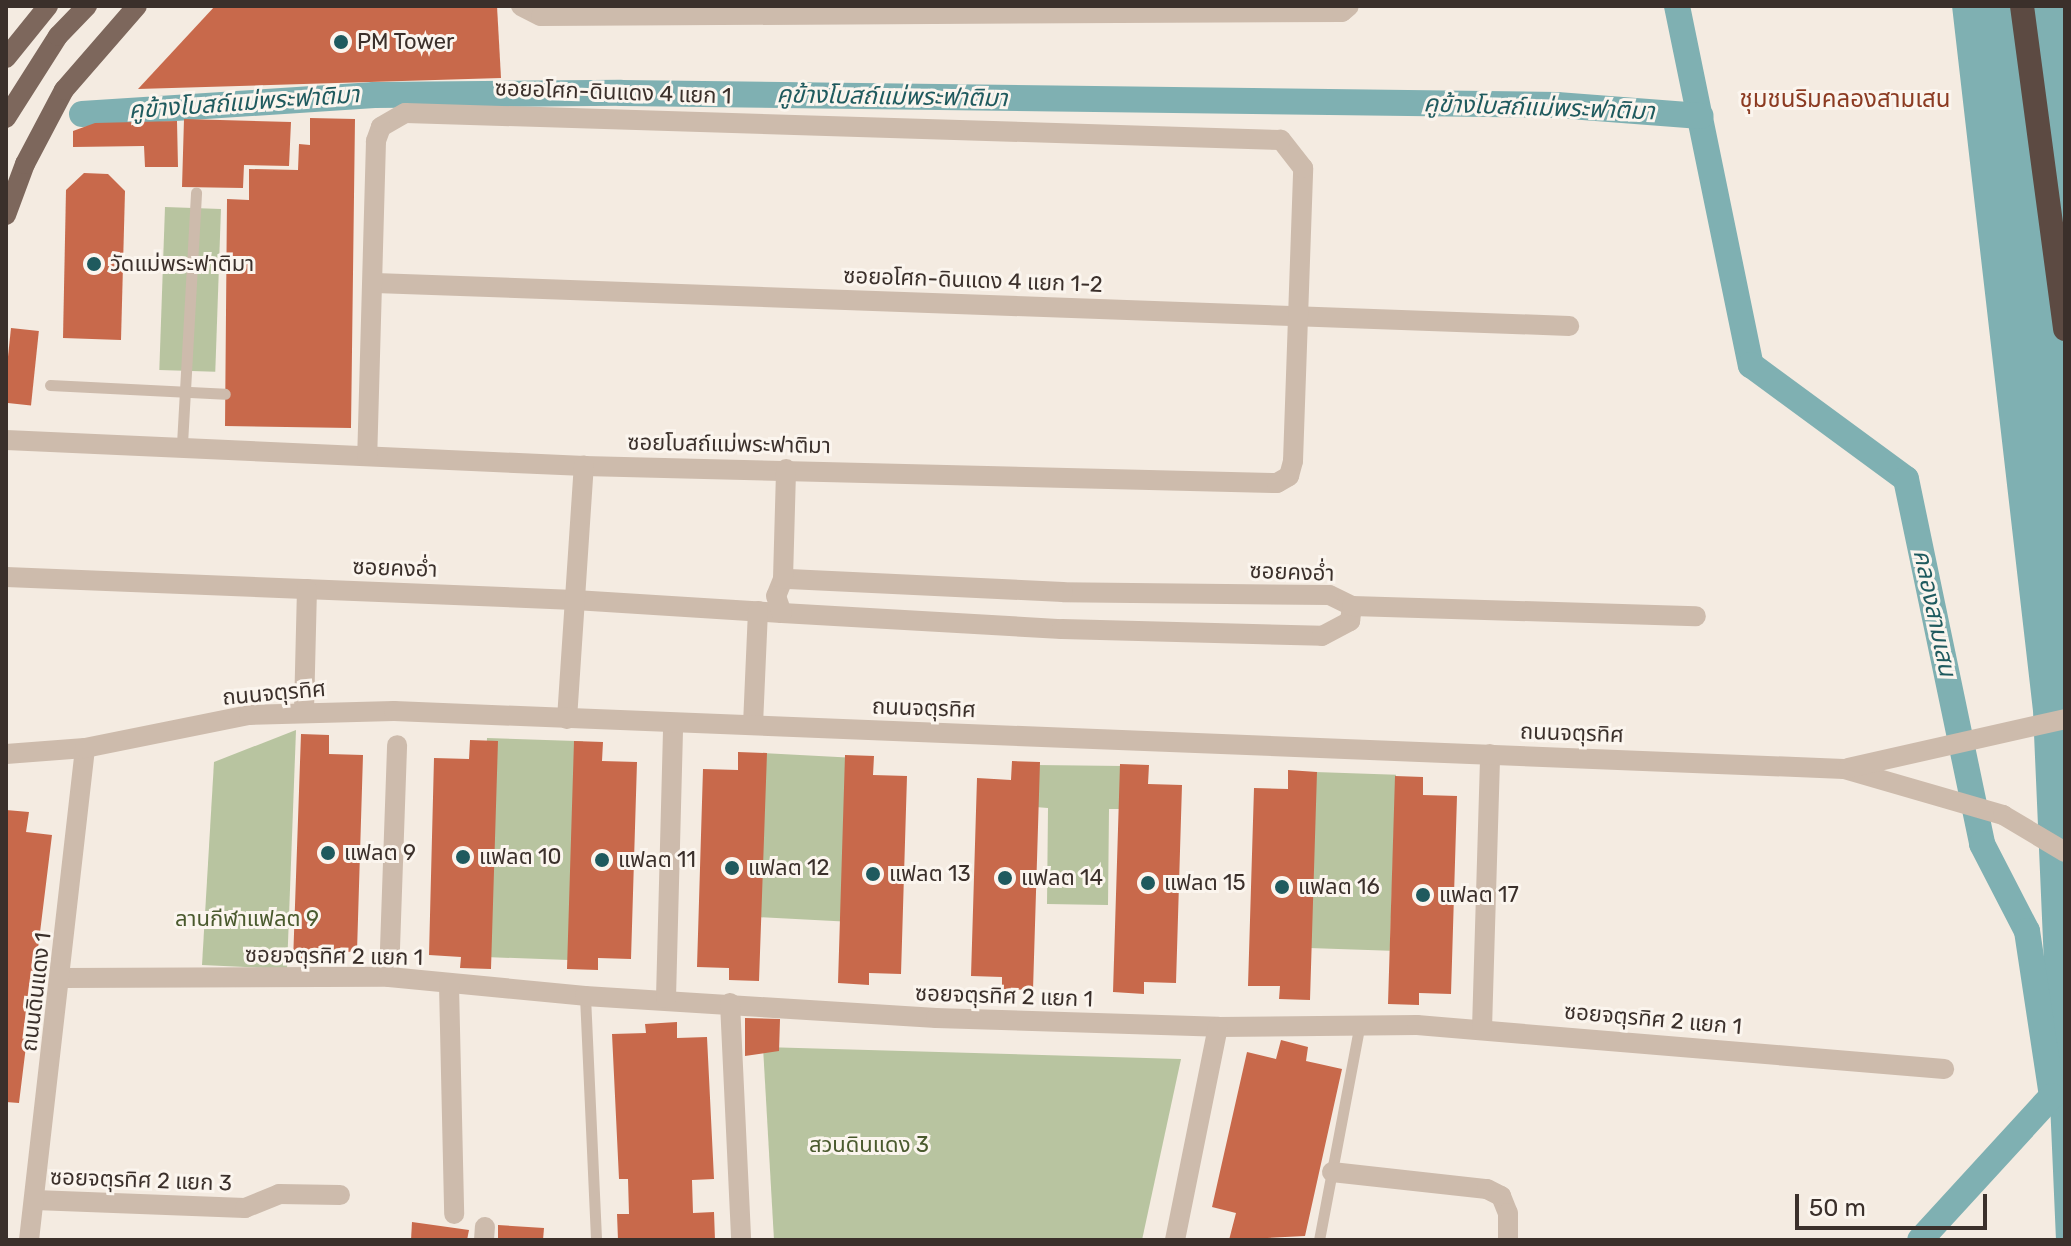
<!DOCTYPE html>
<html>
<head>
<meta charset="utf-8">
<style>
	body { margin:0 }
	#map { position:relative; width:2071px; height:1246px; overflow:hidden; background:#f4ebe1; font-family:Rubik,"Noto Sans Thai",sans-serif }
	div>[style] { position:absolute }
	[style*='--x'] { left:calc(var(--x)*1px); top:calc(var(--y)*1px); width:calc(var(--w)*1px); rotate:calc(var(--a)*1deg) }
	.green>* { inset:0; background:#b8c4a0; transform-origin:0 0 }
	.water>* { inset:0; background:#7fb0b2 }
	.canal>* { height:26px; margin:-13px; padding:0 13px; transform-origin:13px; border-radius:13px; background:#7fb0b2 }
	.building>* { inset:0; background:#c8694b; transform-origin:0 0 }
	.service>* { height:11px; margin:-5.5px; padding:0 5.5px; transform-origin:5.5px; border-radius:5.5px; background:#cdbbac }
	.minor>* { height:20px; margin:-10px; padding:0 10px; transform-origin:10px; border-radius:10px; background:#cdbbac }
	.tertiary>* { height:20px; margin:-10px; padding:0 10px; transform-origin:10px; border-radius:10px; background:#cdbbac }
	.primary>* { height:20px; margin:-10px; padding:0 10px; transform-origin:10px; border-radius:10px; background:#7d675c }
	.motorway>* { height:24px; margin:-12px; padding:0 12px; transform-origin:12px; border-radius:12px; background:#5c4a42 }
	.dots>* { width:22px; height:22px; translate:-50% -50%; box-sizing:border-box; border:4px solid #fbf5ee; border-radius:50% }
	span { translate:-50% -50%; white-space:nowrap; text-align:center; line-height:1.15; -webkit-text-stroke:6px #fbf5ee; paint-order:stroke }
	.poi-label { font-size:22px; color:#3b302b }
	.left { translate:0 -50%; text-align:left }
	.street-label { font-size:22px; color:#3b302b }
	.park-label { font-size:22px; color:#4a5a2e }
	.water-label { font-size:24px; color:#1f5a5e; font-style:italic }
	.neighbourhood-label { font-size:24px; color:#8c3b22 }
	.frame { position:absolute; inset:0; border:8px solid #3b302b; pointer-events:none }
	.scale { position:absolute; left:1795px; top:1194px; width:192px; height:36px; box-sizing:border-box; border:4px solid #3b302b; border-top:0; padding-left:10px; font-size:24px; line-height:28px; white-space:nowrap; color:#3b302b; -webkit-text-stroke:6px #fbf5ee; paint-order:stroke }
</style>
</head>
<body>
<div id="map">
	<div class="green">
		<div style="left:165px;top:207px;width:56px;height:163px;rotate:2deg"></div>
		<div style="clip-path:polygon(296px 730px,287px 969px,202px 965px,214px 762px)"></div>
		<div style="left:487px;top:738px;width:96px;height:219px;rotate:2deg"></div>
		<div style="left:761px;top:753px;width:91px;height:164px;rotate:3deg"></div>
		<div style="clip-path:polygon(1036px 765px,1123px 766px,1122px 809px,1109px 809px,1108px 905px,1047px 904px,1048px 808px,1035px 807px)"></div>
		<div style="left:1315px;top:772px;width:81px;height:176px;rotate:2deg"></div>
		<div style="clip-path:polygon(763px 1047px,1181px 1059px,1142px 1240px,774px 1240px)"></div>
	</div>
	<div class="water">
		<div style="clip-path:polygon(1952px 6px,2065px 6px,2065px 1240px,2056px 1240px,2033px 711px)"></div>
	</div>
	<div class="canal">
		<div style="--x:1677;--y:6;--w:367;--a:78.4"></div>
		<div style="--x:1751;--y:365;--w:192;--a:36.3"></div>
		<div style="--x:1906;--y:479;--w:373;--a:78.2"></div>
		<div style="--x:1982;--y:844;--w:98;--a:62.7"></div>
		<div style="--x:2027;--y:931;--w:167;--a:81.4"></div>
		<div style="--x:2052;--y:1096;--w:195;--a:132.5"></div>
		<div style="--x:82;--y:114;--w:293;--a:-3.7"></div>
		<div style="--x:374;--y:95;--w:247;--a:-0.5"></div>
		<div style="--x:621;--y:93;--w:936;--a:0.73"></div>
		<div style="--x:1557;--y:105;--w:144;--a:4.4"></div>
	</div>
	<div class="building">
		<div style="clip-path:polygon(215px 6px,497px 6px,501px 78px,138px 89px)"></div>
		<div style="clip-path:polygon(310px 118px,355px 119px,351px 428px,225px 426px,227px 199px,249px 200px,249px 169px,298px 170px,299px 144px,310px 145px)"></div>
		<div style="clip-path:polygon(184px 119px,291px 122px,289px 166px,244px 165px,243px 188px,182px 187px)"></div>
		<div style="clip-path:polygon(177px 121px,178px 167px,145px 167px,144px 146px,73px 147px,73px 131px,95px 123px)"></div>
		<div style="clip-path:polygon(84px 173px,108px 174px,125px 191px,121px 340px,63px 338px,66px 190px)"></div>
		<div style="left:11px;top:328px;width:28px;height:75px;rotate:6deg"></div>
		<div style="clip-path:polygon(301px 734px,329px 735px,329px 754px,363px 755px,357px 952px,325px 951px,324px 963px,293px 962px)"></div>
		<div style="clip-path:polygon(470px 740px,498px 741px,491px 969px,460px 968px,461px 957px,429px 955px,434px 758px,469px 759px)"></div>
		<div style="clip-path:polygon(574px 741px,603px 742px,602px 761px,637px 762px,631px 959px,598px 958px,598px 970px,567px 969px)"></div>
		<div style="clip-path:polygon(738px 752px,767px 753px,759px 981px,729px 980px,729px 968px,697px 967px,703px 769px,738px 770px)"></div>
		<div style="clip-path:polygon(845px 755px,874px 756px,873px 775px,907px 776px,901px 974px,869px 973px,869px 985px,838px 983px)"></div>
		<div style="clip-path:polygon(1012px 761px,1040px 762px,1033px 990px,1002px 989px,1002px 977px,971px 976px,977px 778px,1011px 780px)"></div>
		<div style="clip-path:polygon(1120px 764px,1149px 765px,1148px 784px,1182px 785px,1176px 983px,1144px 982px,1144px 994px,1113px 992px)"></div>
		<div style="clip-path:polygon(1288px 770px,1317px 772px,1310px 1000px,1279px 999px,1280px 986px,1248px 986px,1254px 788px,1288px 789px)"></div>
		<div style="clip-path:polygon(1395px 776px,1423px 777px,1423px 795px,1457px 796px,1451px 994px,1419px 993px,1419px 1005px,1388px 1004px)"></div>
		<div style="clip-path:polygon(6px 810px,29px 812px,26px 832px,52px 835px,19px 1103px,6px 1102px)"></div>
		<div style="clip-path:polygon(745px 1018px,780px 1019px,779px 1051px,745px 1056px)"></div>
		<div style="clip-path:polygon(677px 1022px,677px 1038px,707px 1037px,714px 1179px,692px 1180px,693px 1213px,714px 1212px,715px 1240px,618px 1240px,617px 1214px,629px 1214px,628px 1179px,619px 1179px,612px 1034px,646px 1033px,645px 1024px)"></div>
		<div style="clip-path:polygon(1281px 1040px,1308px 1047px,1306px 1061px,1342px 1069px,1305px 1236px,1229px 1240px,1236px 1213px,1212px 1207px,1247px 1052px,1276px 1059px)"></div>
		<div style="clip-path:polygon(412px 1222px,469px 1230px,467px 1240px,411px 1240px)"></div>
		<div style="clip-path:polygon(498px 1225px,544px 1228px,543px 1240px,498px 1240px)"></div>
	</div>
	<div class="service">
		<div style="--x:50;--y:385;--w:175;--a:2.9"></div>
		<div style="--x:182;--y:444;--w:252;--a:-86.8"></div>
		<div style="--x:585;--y:996;--w:244;--a:87.4"></div>
		<div style="--x:1319;--y:1240;--w:220;--a:-79.3"></div>
	</div>
	<div class="minor">
		<div style="--x:521;--y:6;--w:22;--a:27"></div>
		<div style="--x:541;--y:16;--w:801;--a:-0.29"></div>
		<div style="--x:1342;--y:12;--w:9;--a:-41"></div>
		<div style="--x:375;--y:283;--w:1195;--a:2.06"></div>
		<div style="--x:6;--y:440;--w:579;--a:2.58"></div>
		<div style="--x:584;--y:466;--w:693;--a:1.41"></div>
		<div style="--x:1277;--y:483;--w:14;--a:-30"></div>
		<div style="--x:1289;--y:476;--w:16;--a:-75"></div>
		<div style="--x:1293;--y:461;--w:293;--a:-88"></div>
		<div style="--x:1303;--y:168;--w:36;--a:-128"></div>
		<div style="--x:1281;--y:140;--w:876;--a:-178.23"></div>
		<div style="--x:405;--y:113;--w:28;--a:150"></div>
		<div style="--x:381;--y:127;--w:15;--a:110"></div>
		<div style="--x:376;--y:141;--w:314;--a:91.6"></div>
		<div style="--x:6;--y:577;--w:569;--a:2.31"></div>
		<div style="--x:575;--y:600;--w:207;--a:3.6"></div>
		<div style="--x:782;--y:613;--w:280;--a:3.3"></div>
		<div style="--x:1062;--y:629;--w:260;--a:1.5"></div>
		<div style="--x:1322;--y:636;--w:32;--a:-28"></div>
		<div style="--x:1350;--y:621;--w:15;--a:-82"></div>
		<div style="--x:1352;--y:606;--w:25;--a:-154"></div>
		<div style="--x:1329;--y:595;--w:266;--a:-179.4"></div>
		<div style="--x:1063;--y:592;--w:280;--a:-177.3"></div>
		<div style="--x:783;--y:579;--w:18;--a:112"></div>
		<div style="--x:776;--y:596;--w:18;--a:71"></div>
		<div style="--x:783;--y:579;--w:110;--a:-88.4"></div>
		<div style="--x:1352;--y:606;--w:344;--a:1.7"></div>
		<div style="--x:304;--y:711;--w:122;--a:-88.6"></div>
		<div style="--x:567;--y:719;--w:254;--a:-86.2"></div>
		<div style="--x:753;--y:725;--w:114;--a:-87.5"></div>
		<div style="--x:389;--y:977;--w:232;--a:-88"></div>
		<div style="--x:63;--y:978;--w:326;--a:-0.2"></div>
		<div style="--x:389;--y:977;--w:197;--a:5.5"></div>
		<div style="--x:585;--y:996;--w:352;--a:3.6"></div>
		<div style="--x:936;--y:1018;--w:282;--a:1.8"></div>
		<div style="--x:1218;--y:1027;--w:199;--a:-0.6"></div>
		<div style="--x:1417;--y:1025;--w:529;--a:4.77"></div>
		<div style="--x:449;--y:985;--w:229;--a:88.7"></div>
		<div style="--x:666;--y:998;--w:275;--a:-88.5"></div>
		<div style="--x:730;--y:1003;--w:237;--a:87.3"></div>
		<div style="--x:1482;--y:1029;--w:275;--a:-88.3"></div>
		<div style="--x:1332;--y:1172;--w:156;--a:6.3"></div>
		<div style="--x:1487;--y:1189;--w:16;--a:27"></div>
		<div style="--x:1501;--y:1196;--w:18;--a:68"></div>
		<div style="--x:1508;--y:1213;--w:27;--a:90"></div>
		<div style="--x:35;--y:1200;--w:210;--a:2.2"></div>
		<div style="--x:245;--y:1208;--w:37;--a:-22"></div>
		<div style="--x:279;--y:1194;--w:61;--a:0.9"></div>
		<div style="--x:29;--y:1240;--w:495;--a:-83.5"></div>
		<div style="--x:484;--y:1240;--w:13;--a:-86"></div>
		<div style="--x:1175;--y:1240;--w:217;--a:-78.6"></div>
	</div>
	<div class="tertiary">
		<div style="--x:6;--y:754;--w:79;--a:-4.3"></div>
		<div style="--x:85;--y:748;--w:167;--a:-11.4"></div>
		<div style="--x:249;--y:715;--w:145;--a:-1.6"></div>
		<div style="--x:394;--y:711;--w:1451;--a:2.29"></div>
		<div style="--x:1844;--y:769;--w:166;--a:16.1"></div>
		<div style="--x:2003;--y:815;--w:72;--a:30.8"></div>
		<div style="--x:1848;--y:768;--w:222;--a:-12.7"></div>
	</div>
	<div class="primary">
		<div style="--x:6;--y:58;--w:67;--a:-51.1"></div>
		<div style="--x:6;--y:118;--w:97;--a:-57.6"></div>
		<div style="--x:58;--y:36;--w:42;--a:-46"></div>
		<div style="--x:6;--y:215;--w:54;--a:-69.6"></div>
		<div style="--x:25;--y:164;--w:84;--a:-62.2"></div>
		<div style="--x:64;--y:90;--w:111;--a:-49"></div>
	</div>
	<div class="motorway">
		<div style="--x:2022;--y:6;--w:326;--a:82.4"></div>
	</div>
	<div class="dots">
		<div style="left:341px;top:42px;background:#1f5a5e"></div>
		<div style="left:94px;top:264px;background:#1f5a5e"></div>
		<div style="left:328px;top:853px;background:#1f5a5e"></div>
		<div style="left:463px;top:857px;background:#1f5a5e"></div>
		<div style="left:602px;top:860px;background:#1f5a5e"></div>
		<div style="left:732px;top:868px;background:#1f5a5e"></div>
		<div style="left:873px;top:874px;background:#1f5a5e"></div>
		<div style="left:1005px;top:878px;background:#1f5a5e"></div>
		<div style="left:1148px;top:883px;background:#1f5a5e"></div>
		<div style="left:1282px;top:887px;background:#1f5a5e"></div>
		<div style="left:1423px;top:895px;background:#1f5a5e"></div>
	</div>
	<div class="poi-label">
		<span class="left" style="left:357px;top:42px">PM Tower</span>
		<span class="left" style="left:110px;top:264px">วัดแม่พระฟาติมา</span>
		<span class="left" style="left:344px;top:853px">แฟลต 9</span>
		<span class="left" style="left:479px;top:857px">แฟลต 10</span>
		<span class="left" style="left:618px;top:860px">แฟลต 11</span>
		<span class="left" style="left:748px;top:868px">แฟลต 12</span>
		<span class="left" style="left:889px;top:874px">แฟลต 13</span>
		<span class="left" style="left:1021px;top:878px">แฟลต 14</span>
		<span class="left" style="left:1164px;top:883px">แฟลต 15</span>
		<span class="left" style="left:1298px;top:887px">แฟลต 16</span>
		<span class="left" style="left:1439px;top:895px">แฟลต 17</span>
	</div>
	<div class="street-label">
		<span style="left:613px;top:92px;rotate:2deg">ซอยอโศก-ดินแดง 4 แยก 1</span>
		<span style="left:973px;top:280px;rotate:2deg">ซอยอโศก-ดินแดง 4 แยก 1-2</span>
		<span style="left:729px;top:444px;rotate:1deg">ซอยโบสถ์แม่พระฟาติมา</span>
		<span style="left:395px;top:568px;rotate:2deg">ซอยคงอ่ำ</span>
		<span style="left:1292px;top:572px;rotate:2deg">ซอยคงอ่ำ</span>
		<span style="left:274px;top:693px;rotate:-5deg">ถนนจตุรทิศ</span>
		<span style="left:924px;top:708px;rotate:2deg">ถนนจตุรทิศ</span>
		<span style="left:1572px;top:733px;rotate:2deg">ถนนจตุรทิศ</span>
		<span style="left:334px;top:956px;rotate:1deg">ซอยจตุรทิศ 2 แยก 1</span>
		<span style="left:36px;top:992px;rotate:-83deg">ถนนดินแดง 1</span>
		<span style="left:1004px;top:996px;rotate:2deg">ซอยจตุรทิศ 2 แยก 1</span>
		<span style="left:1653px;top:1019px;rotate:5deg">ซอยจตุรทิศ 2 แยก 1</span>
		<span style="left:141px;top:1180px;rotate:2deg">ซอยจตุรทิศ 2 แยก 3</span>
	</div>
	<div class="park-label">
		<span style="left:247px;top:919px">ลานกีฬาแฟลต 9</span>
		<span style="left:869px;top:1145px">สวนดินแดง 3</span>
	</div>
	<div class="water-label">
		<span style="left:892px;top:97px;rotate:1deg">คูข้างโบสถ์แม่พระฟาติมา</span>
		<span style="left:244px;top:103px;rotate:-4deg">คูข้างโบสถ์แม่พระฟาติมา</span>
		<span style="left:1539px;top:108px;rotate:2deg">คูข้างโบสถ์แม่พระฟาติมา</span>
		<span style="left:1934px;top:613px;rotate:78deg">คลองสามเสน</span>
	</div>
	<div class="neighbourhood-label">
		<span style="left:1845px;top:100px">ชุมชนริมคลองสามเสน</span>
	</div>
	<div class="frame"></div>
	<div class="scale">50 m</div>
</div>
</body>
</html>
